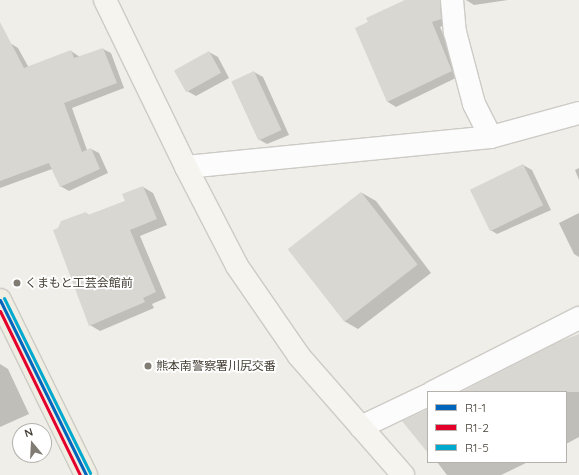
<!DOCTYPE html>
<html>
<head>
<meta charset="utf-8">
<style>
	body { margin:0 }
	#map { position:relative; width:579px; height:475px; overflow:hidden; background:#efeee8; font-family:Quicksand,"Noto Sans JP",sans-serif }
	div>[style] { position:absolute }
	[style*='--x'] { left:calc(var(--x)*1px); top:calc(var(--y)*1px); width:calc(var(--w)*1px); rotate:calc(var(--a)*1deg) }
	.shadow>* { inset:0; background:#0003 }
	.building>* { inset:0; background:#d9d7d1; transform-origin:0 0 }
	.roads { filter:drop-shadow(1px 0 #cdcbc6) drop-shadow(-1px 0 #cdcbc6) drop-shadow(0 1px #cdcbc6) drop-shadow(0 -1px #cdcbc6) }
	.street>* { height:22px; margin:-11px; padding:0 11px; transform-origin:11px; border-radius:11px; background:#fdfcfc }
	.secondary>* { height:22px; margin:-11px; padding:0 11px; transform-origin:11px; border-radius:11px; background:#f6f4ee }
	.primary>* { height:22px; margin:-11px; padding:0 11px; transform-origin:11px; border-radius:11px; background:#f0ede3 }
	.bus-1>* { height:3px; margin:-1.5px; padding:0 1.5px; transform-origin:1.5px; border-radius:1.5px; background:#0065bd }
	.bus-2>* { height:3px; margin:-1.5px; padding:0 1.5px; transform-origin:1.5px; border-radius:1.5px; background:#e4002b }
	.bus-3>* { height:3px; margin:-1.5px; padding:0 1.5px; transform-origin:1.5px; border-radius:1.5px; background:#00a9ce }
	.dots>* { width:11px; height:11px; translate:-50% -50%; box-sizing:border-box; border:2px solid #fff; border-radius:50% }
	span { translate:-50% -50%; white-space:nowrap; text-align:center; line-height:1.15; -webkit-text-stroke:3.5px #fff; paint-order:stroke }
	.poi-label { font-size:12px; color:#453f35 }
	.left { translate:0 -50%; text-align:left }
	.legend { position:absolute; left:427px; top:391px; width:140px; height:72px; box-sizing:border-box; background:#fff; border:1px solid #b5b2ae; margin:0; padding:5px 7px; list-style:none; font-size:12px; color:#453f35 }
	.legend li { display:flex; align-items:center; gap:8px; height:20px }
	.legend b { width:20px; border:1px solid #b5b2ae }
	.north { position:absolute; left:12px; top:423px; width:40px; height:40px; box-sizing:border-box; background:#fff; border:1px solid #b5b2ae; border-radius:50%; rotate:342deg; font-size:11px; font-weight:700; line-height:16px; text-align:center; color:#453f35 }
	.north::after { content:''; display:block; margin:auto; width:14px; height:18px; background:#807c74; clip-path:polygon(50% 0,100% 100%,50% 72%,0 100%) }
</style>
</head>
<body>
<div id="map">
	<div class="shadow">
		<div style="clip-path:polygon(407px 0,449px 0,449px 24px,440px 27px,460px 76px,396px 107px,388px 102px,356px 29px)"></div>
		<div style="clip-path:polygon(466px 0,508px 0,474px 5px)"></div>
		<div style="clip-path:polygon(0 29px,10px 43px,18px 48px,29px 68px,71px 51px,80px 57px,103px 49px,111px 53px,124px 88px,72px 108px,87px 150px,91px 149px,99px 153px,108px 173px,69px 191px,60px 186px,52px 169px,0 188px)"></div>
		<div style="clip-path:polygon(209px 52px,218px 57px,229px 78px,196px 96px,187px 91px)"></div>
		<div style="clip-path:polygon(254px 72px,263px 77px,289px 135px,267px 144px,258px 139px,232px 82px)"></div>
		<div style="clip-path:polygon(523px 165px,532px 170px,551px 210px,497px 234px,489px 229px)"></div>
		<div style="clip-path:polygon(579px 168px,579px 180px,575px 170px)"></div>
		<div style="clip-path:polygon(143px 187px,153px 193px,167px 225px,140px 236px,166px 298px,152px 304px,154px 308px,100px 331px,90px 325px,86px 213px,89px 215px,126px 201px)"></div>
		<div style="clip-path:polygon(362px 193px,376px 201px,431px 273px,358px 329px,344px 321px)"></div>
		<div style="clip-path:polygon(579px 213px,579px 257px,574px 254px,559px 223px)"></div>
		<div style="clip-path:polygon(579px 336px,579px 437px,566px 444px,566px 392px,464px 392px)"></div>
		<div style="clip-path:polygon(0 364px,8px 369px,29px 414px,0 427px)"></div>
		<div style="clip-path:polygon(437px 462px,528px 462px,501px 475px,447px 475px)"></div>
	</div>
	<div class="building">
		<div style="clip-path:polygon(405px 0,440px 0,441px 19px,432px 22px,452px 71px,387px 102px,355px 28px,368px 22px,366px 18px)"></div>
		<div style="clip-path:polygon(0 22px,24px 68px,71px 50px,74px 58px,103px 48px,117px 83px,64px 103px,82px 152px,91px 148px,100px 169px,60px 187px,49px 163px,0 181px)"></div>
		<div style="left:209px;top:51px;width:25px;height:40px;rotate:61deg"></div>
		<div style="left:254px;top:71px;width:65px;height:25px;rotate:65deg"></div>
		<div style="left:523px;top:164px;width:46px;height:59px;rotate:64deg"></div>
		<div style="clip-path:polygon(143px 186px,157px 219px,130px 230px,156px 292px,143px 298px,145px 302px,89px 326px,53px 230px,58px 228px,61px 221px,86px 212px,88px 215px,125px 201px,122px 194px)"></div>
		<div style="left:361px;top:192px;width:92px;height:93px;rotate:52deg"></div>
		<div style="clip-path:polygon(579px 334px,579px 392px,461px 392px,558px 342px)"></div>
		<div style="clip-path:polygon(428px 409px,428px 453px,402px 421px)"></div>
	</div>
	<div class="roads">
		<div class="street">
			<div style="--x:452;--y:0;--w:32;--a:85"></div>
			<div style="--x:455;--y:32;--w:74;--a:75.2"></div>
			<div style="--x:474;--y:104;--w:37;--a:63"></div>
			<div style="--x:186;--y:167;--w:306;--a:-5.6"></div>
			<div style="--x:491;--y:137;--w:91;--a:-15.3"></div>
			<div style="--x:433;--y:392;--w:164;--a:-26.9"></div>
			<div style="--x:361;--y:427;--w:74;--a:-25.5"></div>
		</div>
		<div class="secondary">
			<div style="--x:105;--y:0;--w:186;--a:64.1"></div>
			<div style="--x:186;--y:167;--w:111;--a:62.7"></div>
			<div style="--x:237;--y:266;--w:109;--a:55.4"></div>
			<div style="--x:299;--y:356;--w:158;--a:48.8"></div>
		</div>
		<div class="primary">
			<div style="--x:0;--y:300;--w:195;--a:63.8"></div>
		</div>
	</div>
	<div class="bus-1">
		<div style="--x:0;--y:300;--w:195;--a:63.8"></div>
	</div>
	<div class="bus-2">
		<div style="--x:0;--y:311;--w:182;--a:64"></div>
	</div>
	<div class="bus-3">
		<div style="--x:4;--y:298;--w:195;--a:63.8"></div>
	</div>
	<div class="dots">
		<div style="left:17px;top:283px;background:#807c74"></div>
		<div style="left:148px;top:366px;background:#807c74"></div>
	</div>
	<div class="poi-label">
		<span class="left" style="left:25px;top:283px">くまもと工芸会館前</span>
		<span class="left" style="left:156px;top:366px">熊本南警察署川尻交番</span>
	</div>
	<ul class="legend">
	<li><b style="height:5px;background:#0065bd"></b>R1-1</li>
	<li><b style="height:5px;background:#e4002b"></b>R1-2</li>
	<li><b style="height:5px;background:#00a9ce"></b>R1-5</li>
	</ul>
	<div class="north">N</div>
</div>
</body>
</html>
